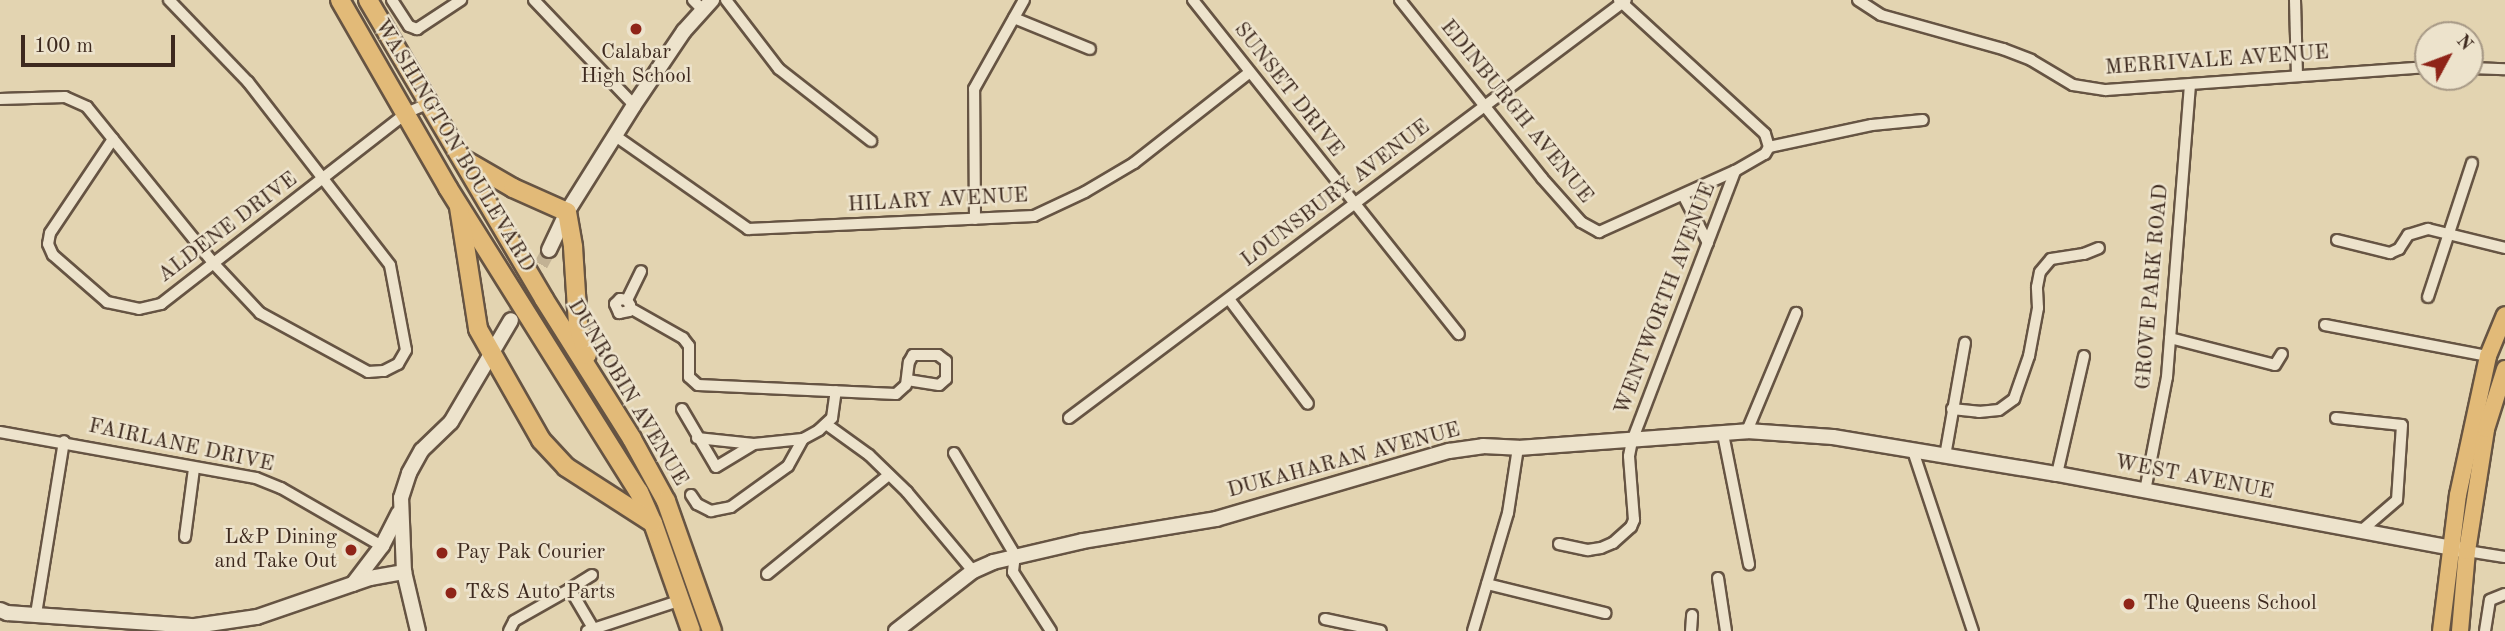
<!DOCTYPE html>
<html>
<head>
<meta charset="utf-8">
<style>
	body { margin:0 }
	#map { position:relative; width:2505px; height:631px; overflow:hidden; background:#e3d4b1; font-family:"Old Standard TT",serif }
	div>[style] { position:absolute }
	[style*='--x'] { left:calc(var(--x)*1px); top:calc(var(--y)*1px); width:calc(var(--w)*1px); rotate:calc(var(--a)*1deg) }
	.secondary-tunnel>* { height:14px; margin-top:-7px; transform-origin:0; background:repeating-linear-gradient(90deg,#c2b294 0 14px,transparent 0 21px) }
	.roads { filter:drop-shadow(2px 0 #665443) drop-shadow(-2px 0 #665443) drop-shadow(0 2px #665443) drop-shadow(0 -2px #665443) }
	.street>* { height:10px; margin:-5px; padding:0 5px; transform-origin:5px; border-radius:5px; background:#ede3cc }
	.secondary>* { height:14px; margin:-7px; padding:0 7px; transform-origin:7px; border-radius:7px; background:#ede3cc }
	.primary>* { height:16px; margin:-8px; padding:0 8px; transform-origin:8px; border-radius:8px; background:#e2ba78 }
	.highway>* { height:18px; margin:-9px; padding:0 9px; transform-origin:9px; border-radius:9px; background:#e2ba78 }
	.dots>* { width:19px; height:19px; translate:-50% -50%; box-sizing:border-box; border:4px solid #ede3cc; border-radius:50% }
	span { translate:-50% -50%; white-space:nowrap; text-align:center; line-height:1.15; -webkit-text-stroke:5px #ede3cc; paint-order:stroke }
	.poi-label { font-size:21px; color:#3d291e }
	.right { translate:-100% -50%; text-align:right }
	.left { translate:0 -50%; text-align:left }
	.street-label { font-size:21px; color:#3d291e }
	.north { position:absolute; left:2414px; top:21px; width:70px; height:70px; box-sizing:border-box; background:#ede3cc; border:2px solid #a79986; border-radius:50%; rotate:49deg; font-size:19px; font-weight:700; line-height:28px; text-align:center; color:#3d291e }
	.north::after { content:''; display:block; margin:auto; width:24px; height:32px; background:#8f2418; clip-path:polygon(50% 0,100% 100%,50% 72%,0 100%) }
	.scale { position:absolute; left:21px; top:35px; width:154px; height:32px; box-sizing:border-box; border:4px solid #3d291e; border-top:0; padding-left:9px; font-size:21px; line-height:24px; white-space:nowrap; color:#3d291e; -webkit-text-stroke:5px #ede3cc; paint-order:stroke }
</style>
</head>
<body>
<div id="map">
	<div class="secondary-tunnel">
		<div style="--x:511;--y:320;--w:80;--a:-61.5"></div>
	</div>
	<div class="roads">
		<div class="street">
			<div style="--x:392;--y:0;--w:31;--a:57"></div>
			<div style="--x:409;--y:26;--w:9;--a:21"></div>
			<div style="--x:417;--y:29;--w:53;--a:-33.4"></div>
			<div style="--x:534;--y:0;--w:145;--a:46.4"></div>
			<div style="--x:693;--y:0;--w:14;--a:45"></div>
			<div style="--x:726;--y:0;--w:87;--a:52.5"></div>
			<div style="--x:779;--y:69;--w:117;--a:38"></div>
			<div style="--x:1193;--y:0;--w:427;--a:51.5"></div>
			<div style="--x:1400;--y:0;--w:228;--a:51.4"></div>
			<div style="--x:1542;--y:178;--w:59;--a:48.4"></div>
			<div style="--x:1581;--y:222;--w:21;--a:29"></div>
			<div style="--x:1599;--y:232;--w:149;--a:-24.2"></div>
			<div style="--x:1735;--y:171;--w:34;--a:-30"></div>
			<div style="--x:1765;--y:154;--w:8;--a:-60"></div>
			<div style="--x:1769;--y:147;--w:105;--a:-12.1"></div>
			<div style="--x:1872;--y:125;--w:51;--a:-5.6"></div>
			<div style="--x:1619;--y:0;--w:198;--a:42.5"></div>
			<div style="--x:1765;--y:134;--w:14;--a:73"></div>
			<div style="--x:1858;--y:0;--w:27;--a:33"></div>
			<div style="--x:1881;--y:15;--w:127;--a:15.6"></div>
			<div style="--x:2003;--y:49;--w:30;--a:21"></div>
			<div style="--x:2031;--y:60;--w:49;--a:30.8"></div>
			<div style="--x:2073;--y:85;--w:33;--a:9"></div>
			<div style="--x:2106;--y:90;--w:323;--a:-4.1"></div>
			<div style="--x:2295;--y:0;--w:75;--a:88.5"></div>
			<div style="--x:1014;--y:18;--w:82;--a:22.2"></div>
			<div style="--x:2470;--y:68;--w:35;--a:2"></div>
			<div style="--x:0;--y:99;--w:65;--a:-1.8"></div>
			<div style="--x:65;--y:97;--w:24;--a:24"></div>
			<div style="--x:87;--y:107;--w:203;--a:51"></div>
			<div style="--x:215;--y:265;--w:66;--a:46.8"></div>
			<div style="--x:260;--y:313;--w:123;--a:28.6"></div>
			<div style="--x:368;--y:372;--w:16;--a:-4"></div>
			<div style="--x:384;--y:371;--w:16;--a:-27"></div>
			<div style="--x:398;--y:364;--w:16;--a:-60"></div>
			<div style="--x:406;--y:350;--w:86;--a:-100.7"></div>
			<div style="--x:390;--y:265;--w:232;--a:-127.8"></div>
			<div style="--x:248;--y:82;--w:114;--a:-133.9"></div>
			<div style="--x:614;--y:135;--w:164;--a:35"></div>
			<div style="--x:748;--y:229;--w:286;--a:-2.6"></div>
			<div style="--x:1034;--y:216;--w:56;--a:-25.2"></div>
			<div style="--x:1085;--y:192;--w:57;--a:-30.6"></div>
			<div style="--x:1134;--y:163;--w:147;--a:-38.1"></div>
			<div style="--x:113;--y:139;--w:113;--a:123.8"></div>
			<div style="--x:50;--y:233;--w:11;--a:100"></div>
			<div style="--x:48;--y:244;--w:12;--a:66"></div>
			<div style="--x:53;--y:255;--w:72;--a:41"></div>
			<div style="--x:107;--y:302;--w:33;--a:12"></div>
			<div style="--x:139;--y:309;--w:23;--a:-13"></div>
			<div style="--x:161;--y:304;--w:311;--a:-37.9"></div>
			<div style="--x:406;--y:113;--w:25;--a:-23"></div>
			<div style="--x:1683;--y:195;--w:54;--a:62.5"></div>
			<div style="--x:975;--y:219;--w:130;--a:-90.4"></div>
			<div style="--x:974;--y:89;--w:102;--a:-60.7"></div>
			<div style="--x:2337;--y:240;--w:55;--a:13.8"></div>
			<div style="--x:2390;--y:253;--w:10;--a:-24"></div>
			<div style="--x:2399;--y:249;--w:17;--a:-57"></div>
			<div style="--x:2408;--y:235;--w:21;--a:-17"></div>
			<div style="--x:2428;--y:229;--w:79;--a:13.9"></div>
			<div style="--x:2428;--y:297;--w:141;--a:-71.8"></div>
			<div style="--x:1229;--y:299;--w:131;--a:53"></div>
			<div style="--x:627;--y:300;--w:7;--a:-172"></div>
			<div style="--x:620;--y:299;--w:7;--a:135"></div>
			<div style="--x:615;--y:304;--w:10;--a:66"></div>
			<div style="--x:619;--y:313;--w:10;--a:-11"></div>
			<div style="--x:629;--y:311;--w:6;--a:-81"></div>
			<div style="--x:630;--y:305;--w:6;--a:-121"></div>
			<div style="--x:627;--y:300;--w:32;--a:-64"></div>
			<div style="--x:630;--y:308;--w:61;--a:29.5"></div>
			<div style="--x:683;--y:338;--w:10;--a:53"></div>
			<div style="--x:689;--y:346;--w:31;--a:90"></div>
			<div style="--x:689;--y:377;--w:12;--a:42"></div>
			<div style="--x:698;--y:385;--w:198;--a:2.6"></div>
			<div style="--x:896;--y:394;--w:13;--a:-42"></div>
			<div style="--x:906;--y:385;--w:23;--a:-83"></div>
			<div style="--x:909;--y:362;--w:8;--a:-60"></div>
			<div style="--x:913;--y:355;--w:25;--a:0"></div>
			<div style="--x:938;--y:355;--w:10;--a:37"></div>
			<div style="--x:946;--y:361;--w:18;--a:90"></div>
			<div style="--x:946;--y:379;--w:9;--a:139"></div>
			<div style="--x:939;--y:385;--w:32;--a:-171"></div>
			<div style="--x:2325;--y:325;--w:166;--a:10.8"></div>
			<div style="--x:2170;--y:338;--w:108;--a:14.4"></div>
			<div style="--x:2275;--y:365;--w:13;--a:-58"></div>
			<div style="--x:682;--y:409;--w:67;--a:59.6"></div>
			<div style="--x:716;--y:467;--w:44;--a:-31.2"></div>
			<div style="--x:1952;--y:409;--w:27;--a:6"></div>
			<div style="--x:1979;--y:412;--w:20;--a:-6"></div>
			<div style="--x:1999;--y:410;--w:19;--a:-36"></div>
			<div style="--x:2014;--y:399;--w:46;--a:-70.8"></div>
			<div style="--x:2029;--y:356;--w:49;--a:-79.4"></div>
			<div style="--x:2038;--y:308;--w:21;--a:-93"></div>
			<div style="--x:2037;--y:287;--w:15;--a:-79"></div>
			<div style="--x:2040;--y:272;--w:17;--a:-50"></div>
			<div style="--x:2051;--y:259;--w:33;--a:-9"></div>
			<div style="--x:2084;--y:254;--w:16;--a:-22"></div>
			<div style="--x:1069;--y:418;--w:696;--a:-36.89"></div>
			<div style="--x:2336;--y:418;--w:66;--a:6.1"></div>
			<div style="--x:2402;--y:425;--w:75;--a:93.8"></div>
			<div style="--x:2397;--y:500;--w:48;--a:139.3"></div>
			<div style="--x:826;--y:424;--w:53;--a:35.8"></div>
			<div style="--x:869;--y:455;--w:53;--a:44.2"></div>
			<div style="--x:907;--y:492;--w:103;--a:50.1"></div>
			<div style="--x:1747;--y:431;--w:128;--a:-67.4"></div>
			<div style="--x:0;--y:432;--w:260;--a:10.2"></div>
			<div style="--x:256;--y:478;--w:27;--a:22"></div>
			<div style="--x:281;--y:488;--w:116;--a:29.9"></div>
			<div style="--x:1723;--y:434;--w:133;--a:78.7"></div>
			<div style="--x:697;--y:438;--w:57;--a:6"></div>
			<div style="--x:754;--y:444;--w:49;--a:-5.8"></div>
			<div style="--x:803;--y:439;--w:18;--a:-29"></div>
			<div style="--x:819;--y:430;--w:18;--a:-43"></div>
			<div style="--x:832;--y:418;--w:27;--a:-82"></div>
			<div style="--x:1913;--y:451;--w:190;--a:71.6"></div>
			<div style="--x:954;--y:453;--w:119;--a:59.1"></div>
			<div style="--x:1015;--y:555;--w:17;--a:97"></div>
			<div style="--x:1013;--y:572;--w:70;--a:57.2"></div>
			<div style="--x:1945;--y:456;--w:115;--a:-80"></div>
			<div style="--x:2057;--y:474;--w:121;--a:-77.1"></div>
			<div style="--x:2145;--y:491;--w:116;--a:-79.1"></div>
			<div style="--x:2167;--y:377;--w:292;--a:-85.5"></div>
			<div style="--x:691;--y:495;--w:11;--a:56"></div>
			<div style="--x:697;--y:504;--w:16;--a:27"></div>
			<div style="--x:711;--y:511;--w:20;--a:-11"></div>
			<div style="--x:731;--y:507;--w:70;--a:-35.7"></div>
			<div style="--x:788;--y:466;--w:31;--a:-61"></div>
			<div style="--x:185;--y:537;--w:69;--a:-82.5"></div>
			<div style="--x:1559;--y:544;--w:30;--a:12"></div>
			<div style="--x:1588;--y:550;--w:13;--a:-9"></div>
			<div style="--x:1601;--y:548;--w:13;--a:-23"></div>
			<div style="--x:1613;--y:543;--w:24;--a:-42"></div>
			<div style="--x:1631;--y:527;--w:8;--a:-67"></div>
			<div style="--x:1634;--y:520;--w:64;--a:-94.5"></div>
			<div style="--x:1629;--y:456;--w:15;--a:-79"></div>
			<div style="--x:1632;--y:441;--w:289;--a:-69.1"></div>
			<div style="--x:2467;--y:551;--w:38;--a:9"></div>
			<div style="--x:767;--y:574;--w:157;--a:-39.1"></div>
			<div style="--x:592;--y:575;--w:26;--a:148"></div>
			<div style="--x:570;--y:589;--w:45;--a:59.5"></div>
			<div style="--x:1718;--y:578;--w:54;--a:81.4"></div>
			<div style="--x:1487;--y:584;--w:122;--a:13.8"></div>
			<div style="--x:36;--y:614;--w:175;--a:-80.8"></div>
			<div style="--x:1325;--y:619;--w:57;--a:12.1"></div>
			<div style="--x:509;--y:631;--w:11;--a:-63"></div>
			<div style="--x:514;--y:621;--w:64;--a:-29.7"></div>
			<div style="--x:587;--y:631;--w:97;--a:-18.1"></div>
			<div style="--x:1473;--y:631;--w:123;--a:-73.5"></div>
			<div style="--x:1508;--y:513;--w:66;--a:-81.3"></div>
			<div style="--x:1691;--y:631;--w:16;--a:-86"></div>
			<div style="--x:2485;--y:631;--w:31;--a:-81"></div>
			<div style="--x:2490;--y:600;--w:16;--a:-22"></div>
		</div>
		<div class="secondary">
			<div style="--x:549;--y:250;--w:42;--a:-64.7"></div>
			<div style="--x:567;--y:212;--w:126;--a:-57.9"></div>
			<div style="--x:634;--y:105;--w:89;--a:-56"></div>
			<div style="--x:684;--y:31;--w:42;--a:-47.9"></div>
			<div style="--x:353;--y:584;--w:48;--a:-52.7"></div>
			<div style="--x:382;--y:546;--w:37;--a:-63"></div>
			<div style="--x:0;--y:610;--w:8;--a:23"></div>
			<div style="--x:7;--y:613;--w:188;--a:4"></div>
			<div style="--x:195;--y:626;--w:63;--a:-8.3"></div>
			<div style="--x:257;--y:617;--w:120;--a:-19"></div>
			<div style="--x:370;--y:578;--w:35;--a:-10"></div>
			<div style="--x:418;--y:631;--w:61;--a:-103.3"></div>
			<div style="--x:404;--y:572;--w:74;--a:-92.3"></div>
			<div style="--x:401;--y:498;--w:26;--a:-72"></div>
			<div style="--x:409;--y:473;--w:26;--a:-61"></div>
			<div style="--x:422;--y:450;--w:40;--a:-44"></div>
			<div style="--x:451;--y:422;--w:118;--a:-59.5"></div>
			<div style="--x:896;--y:631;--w:98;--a:-37.9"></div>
			<div style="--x:973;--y:571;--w:22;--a:-24"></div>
			<div style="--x:993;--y:562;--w:92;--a:-13.1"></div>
			<div style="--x:1083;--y:541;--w:135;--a:-9.4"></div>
			<div style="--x:1216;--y:519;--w:243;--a:-16.3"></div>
			<div style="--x:1449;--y:451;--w:34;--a:-8"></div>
			<div style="--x:1483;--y:446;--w:35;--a:3"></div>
			<div style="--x:1518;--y:448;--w:230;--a:-4.2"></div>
			<div style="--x:1747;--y:431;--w:86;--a:4"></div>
			<div style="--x:1833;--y:437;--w:227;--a:9.4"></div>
			<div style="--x:2057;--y:474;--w:412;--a:10.6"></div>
		</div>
		<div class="primary">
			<div style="--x:2441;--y:631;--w:137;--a:-82.9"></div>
			<div style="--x:2458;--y:495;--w:142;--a:-77.8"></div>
			<div style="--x:2488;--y:356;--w:44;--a:-67.5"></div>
			<div style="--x:2460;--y:631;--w:80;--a:-85"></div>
			<div style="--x:2467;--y:551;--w:123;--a:-81.1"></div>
			<div style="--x:2486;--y:429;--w:63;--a:-72.4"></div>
		</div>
		<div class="highway">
			<div style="--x:340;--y:0;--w:217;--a:60.1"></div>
			<div style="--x:448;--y:188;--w:359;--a:57.9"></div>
			<div style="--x:639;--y:492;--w:34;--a:66"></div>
			<div style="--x:653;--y:523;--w:114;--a:70.6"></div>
			<div style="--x:368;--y:0;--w:347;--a:59.5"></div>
			<div style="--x:544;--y:299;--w:165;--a:57.8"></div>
			<div style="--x:632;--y:439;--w:71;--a:61.3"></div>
			<div style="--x:666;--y:501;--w:138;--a:70.5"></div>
			<div style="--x:463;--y:159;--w:58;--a:30.1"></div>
			<div style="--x:513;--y:188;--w:59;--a:24"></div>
			<div style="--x:567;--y:212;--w:36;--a:80"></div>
			<div style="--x:573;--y:247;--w:78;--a:86.3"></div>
			<div style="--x:578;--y:325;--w:31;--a:73"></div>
			<div style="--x:459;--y:207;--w:123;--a:81.1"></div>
			<div style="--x:478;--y:329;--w:128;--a:60.4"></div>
			<div style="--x:541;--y:440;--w:37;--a:47"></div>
			<div style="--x:566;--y:467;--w:103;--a:32.8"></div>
		</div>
	</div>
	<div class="dots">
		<div style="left:636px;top:29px;background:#8f2418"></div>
		<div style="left:351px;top:550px;background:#8f2418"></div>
		<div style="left:442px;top:553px;background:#8f2418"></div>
		<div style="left:451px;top:593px;background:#8f2418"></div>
		<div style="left:2129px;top:604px;background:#8f2418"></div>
	</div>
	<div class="poi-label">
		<span style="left:636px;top:65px">Calabar<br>High School</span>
		<span class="right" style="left:337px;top:550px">L&amp;P Dining<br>and Take Out</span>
		<span class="left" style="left:456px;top:553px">Pay Pak Courier</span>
		<span class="left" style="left:465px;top:593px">T&amp;S Auto Parts</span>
		<span class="left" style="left:2143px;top:604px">The Queens School</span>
	</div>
	<div class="street-label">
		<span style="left:2217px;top:61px;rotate:-4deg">MERRIVALE AVENUE</span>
		<span style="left:1288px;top:90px;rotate:52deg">SUNSET DRIVE</span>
		<span style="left:1516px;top:112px;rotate:51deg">EDINBURGH AVENUE</span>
		<span style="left:454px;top:146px;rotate:59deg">WASHINGTON BOULEVARD</span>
		<span style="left:1336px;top:194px;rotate:-37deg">LOUNSBURY AVENUE</span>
		<span style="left:938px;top:201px;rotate:-3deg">HILARY AVENUE</span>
		<span style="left:228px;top:228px;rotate:-37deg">ALDENE DRIVE</span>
		<span style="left:2153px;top:287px;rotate:-85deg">GROVE PARK ROAD</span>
		<span style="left:1666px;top:299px;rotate:-69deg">WENTWORTH AVENUE</span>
		<span style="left:627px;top:393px;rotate:59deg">DUNROBIN AVENUE</span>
		<span style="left:181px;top:446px;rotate:12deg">FAIRLANE DRIVE</span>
		<span style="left:1344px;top:461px;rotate:-15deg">DUKAHARAN AVENUE</span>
		<span style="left:2194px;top:478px;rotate:11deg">WEST AVENUE</span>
	</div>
	<div class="north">N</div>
	<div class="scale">100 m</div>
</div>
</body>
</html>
